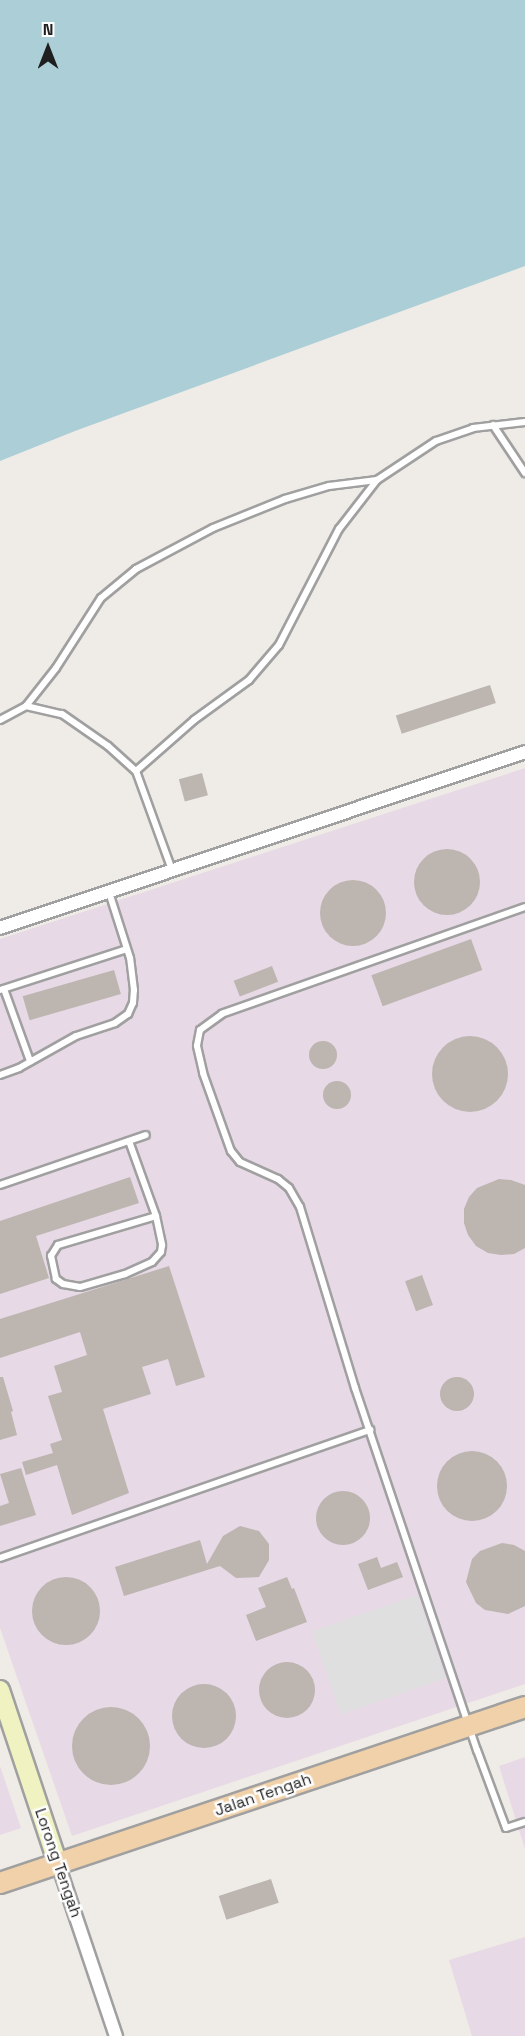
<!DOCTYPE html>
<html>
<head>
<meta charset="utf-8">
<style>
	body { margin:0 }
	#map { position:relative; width:525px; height:2036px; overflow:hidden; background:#efece7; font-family:"Space Grotesk",sans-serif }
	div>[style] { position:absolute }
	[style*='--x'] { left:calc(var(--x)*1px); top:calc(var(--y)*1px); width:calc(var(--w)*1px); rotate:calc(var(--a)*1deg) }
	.industrial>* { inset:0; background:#e7d9e5 }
	.parking>* { inset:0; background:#dfdfdf; transform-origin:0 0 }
	.water>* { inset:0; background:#acced7 }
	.building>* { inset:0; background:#bcb5b0; transform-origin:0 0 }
	.round { border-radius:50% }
	.roads { filter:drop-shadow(2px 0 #a0a0a0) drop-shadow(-2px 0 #a0a0a0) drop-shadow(0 2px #a0a0a0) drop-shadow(0 -2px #a0a0a0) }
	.lane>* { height:6px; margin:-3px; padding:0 3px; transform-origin:3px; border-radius:3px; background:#fff }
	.street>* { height:12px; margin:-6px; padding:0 6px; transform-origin:6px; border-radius:6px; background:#fff }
	.secondary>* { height:18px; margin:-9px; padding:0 9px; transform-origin:9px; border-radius:9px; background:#f0f2c1 }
	.primary>* { height:20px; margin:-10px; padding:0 10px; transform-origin:10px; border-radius:10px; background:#f1d1a9 }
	span { translate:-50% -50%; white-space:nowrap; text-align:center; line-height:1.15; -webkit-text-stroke:5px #fff; paint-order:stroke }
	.street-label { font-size:16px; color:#1f1f1f }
	.north { position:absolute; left:18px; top:18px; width:60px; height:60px; -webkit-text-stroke:4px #fff; paint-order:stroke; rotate:0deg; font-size:16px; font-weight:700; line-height:24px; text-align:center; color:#1f1f1f }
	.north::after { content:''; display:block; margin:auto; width:21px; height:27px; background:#1f1f1f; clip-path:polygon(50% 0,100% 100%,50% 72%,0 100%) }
</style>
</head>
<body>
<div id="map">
	<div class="industrial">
		<div style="clip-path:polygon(525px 768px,525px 1684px,72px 1836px,0 1628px,0 939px)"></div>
		<div style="clip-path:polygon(525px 1757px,525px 1849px,499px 1766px)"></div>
		<div style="clip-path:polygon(0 1766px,21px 1828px,0 1835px)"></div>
		<div style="clip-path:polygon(525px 1937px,525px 2036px,472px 2036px,449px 1960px)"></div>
	</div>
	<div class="parking">
		<div style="left:417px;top:1595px;width:88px;height:111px;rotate:71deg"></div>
	</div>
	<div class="water">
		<div style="clip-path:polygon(0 0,525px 0,525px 266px,75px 431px,0 461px)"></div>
	</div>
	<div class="building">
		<div style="left:490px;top:685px;width:19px;height:99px;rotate:72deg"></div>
		<div style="left:202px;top:773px;width:23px;height:24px;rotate:75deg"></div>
		<div class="round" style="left:414px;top:849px;width:66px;height:66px"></div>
		<div class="round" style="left:320px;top:880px;width:66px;height:66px"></div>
		<div style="left:471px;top:939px;width:33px;height:106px;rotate:70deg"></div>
		<div style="left:272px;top:966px;width:17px;height:41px;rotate:69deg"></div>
		<div style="left:114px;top:970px;width:25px;height:95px;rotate:74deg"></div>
		<div class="round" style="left:432px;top:1036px;width:76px;height:76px"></div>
		<div class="round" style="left:309px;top:1041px;width:28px;height:28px"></div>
		<div class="round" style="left:323px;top:1081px;width:28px;height:28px"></div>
		<div style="clip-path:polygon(130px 1177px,139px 1203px,36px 1236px,49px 1278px,0 1294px,0 1221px)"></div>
		<div style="clip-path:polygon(499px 1179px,511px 1180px,525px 1185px,525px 1248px,514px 1254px,501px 1255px,488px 1253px,476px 1246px,468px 1235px,464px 1223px,464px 1209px,469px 1197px,477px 1188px)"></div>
		<div style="clip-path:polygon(169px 1266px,205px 1377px,176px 1386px,168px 1359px,142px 1367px,151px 1394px,103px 1409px,129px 1493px,72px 1515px,57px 1465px,26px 1475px,22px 1462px,53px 1453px,50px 1444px,62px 1440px,48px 1396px,62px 1392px,54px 1366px,87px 1355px,80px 1332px,0 1358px,0 1319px)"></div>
		<div style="left:422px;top:1275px;width:32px;height:18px;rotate:70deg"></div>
		<div class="round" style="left:440px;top:1377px;width:34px;height:34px"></div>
		<div style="clip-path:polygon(0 1377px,3px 1377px,13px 1411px,11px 1412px,17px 1435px,0 1440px)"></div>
		<div class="round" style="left:437px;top:1451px;width:70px;height:70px"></div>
		<div style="clip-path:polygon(21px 1468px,36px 1515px,0 1526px,0 1506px,9px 1503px,0 1474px)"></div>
		<div class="round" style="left:316px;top:1491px;width:54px;height:54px"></div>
		<div style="clip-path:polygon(240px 1526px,259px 1531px,269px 1544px,269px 1560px,259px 1577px,236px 1578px,220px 1566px,124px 1596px,115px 1567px,200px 1540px,207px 1564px,223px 1536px)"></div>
		<div style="clip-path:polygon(502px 1543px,514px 1545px,525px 1551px,525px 1606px,508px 1614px,485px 1610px,476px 1603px,466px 1582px,472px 1559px,480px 1551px)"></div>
		<div style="clip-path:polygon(377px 1557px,381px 1568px,397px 1562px,403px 1577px,368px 1590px,358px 1564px)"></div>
		<div class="round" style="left:32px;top:1577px;width:68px;height:68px"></div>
		<div style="clip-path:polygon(287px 1577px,292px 1589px,294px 1588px,307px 1622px,256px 1641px,246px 1615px,266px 1607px,258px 1588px)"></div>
		<div class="round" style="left:259px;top:1662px;width:56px;height:56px"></div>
		<div class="round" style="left:172px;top:1684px;width:64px;height:64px"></div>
		<div class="round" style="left:72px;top:1707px;width:78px;height:78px"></div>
		<div style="left:271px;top:1879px;width:25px;height:55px;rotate:72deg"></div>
	</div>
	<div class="roads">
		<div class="lane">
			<div style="--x:493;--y:425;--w:58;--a:56.3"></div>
			<div style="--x:26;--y:706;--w:37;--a:13"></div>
			<div style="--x:62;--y:714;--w:56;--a:34.8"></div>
			<div style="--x:108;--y:746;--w:38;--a:42"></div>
			<div style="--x:136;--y:771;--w:105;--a:70"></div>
			<div style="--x:0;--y:720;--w:30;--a:-28"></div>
			<div style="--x:26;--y:706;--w:48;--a:-51.7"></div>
			<div style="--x:56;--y:668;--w:83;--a:-57.3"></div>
			<div style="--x:101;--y:598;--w:45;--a:-39.6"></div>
			<div style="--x:136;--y:569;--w:87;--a:-28"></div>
			<div style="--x:213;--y:528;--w:78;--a:-21.9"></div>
			<div style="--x:285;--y:499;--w:46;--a:-16.5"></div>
			<div style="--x:329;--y:486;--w:48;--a:-7.1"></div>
			<div style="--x:136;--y:771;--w:77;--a:-41.3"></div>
			<div style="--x:194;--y:720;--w:68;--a:-36"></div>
			<div style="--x:249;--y:680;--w:46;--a:-49.4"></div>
			<div style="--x:279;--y:645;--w:131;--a:-62.7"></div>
			<div style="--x:339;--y:529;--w:62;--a:-52.2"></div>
			<div style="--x:377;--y:480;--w:71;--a:-33.5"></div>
			<div style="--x:436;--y:441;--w:39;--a:-19"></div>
			<div style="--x:473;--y:428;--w:52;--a:-6.6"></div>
			<div style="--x:525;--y:907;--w:321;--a:160.6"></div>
			<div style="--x:222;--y:1014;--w:27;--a:144"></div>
			<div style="--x:200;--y:1030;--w:16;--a:101"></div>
			<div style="--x:197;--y:1046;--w:28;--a:77"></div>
			<div style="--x:203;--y:1073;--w:83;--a:70.3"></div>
			<div style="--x:231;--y:1151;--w:14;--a:51"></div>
			<div style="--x:240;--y:1162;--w:42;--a:24.1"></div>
			<div style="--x:278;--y:1179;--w:14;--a:39"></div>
			<div style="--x:289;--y:1188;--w:22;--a:60"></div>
			<div style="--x:300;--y:1207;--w:189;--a:73.1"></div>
			<div style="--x:355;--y:1388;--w:382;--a:71.4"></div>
			<div style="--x:477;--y:1750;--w:83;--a:69.6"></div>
			<div style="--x:506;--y:1828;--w:20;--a:-18"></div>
			<div style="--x:4;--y:989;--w:77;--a:70.1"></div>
			<div style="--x:0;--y:990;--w:133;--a:-17.9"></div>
			<div style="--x:0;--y:1075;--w:20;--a:-20"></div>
			<div style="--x:19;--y:1068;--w:65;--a:-29.3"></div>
			<div style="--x:76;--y:1036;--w:41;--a:-18.4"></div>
			<div style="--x:115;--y:1023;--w:16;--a:-35"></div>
			<div style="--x:128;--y:1014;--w:12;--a:-66"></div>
			<div style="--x:133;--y:1003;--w:13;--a:-86"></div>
			<div style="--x:134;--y:990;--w:32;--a:-97"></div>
			<div style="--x:130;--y:958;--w:69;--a:-107.7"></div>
			<div style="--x:129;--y:1141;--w:80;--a:70.2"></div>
			<div style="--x:0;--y:1185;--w:154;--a:-18.9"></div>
			<div style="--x:156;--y:1216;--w:30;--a:78"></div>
			<div style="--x:162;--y:1245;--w:7;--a:98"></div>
			<div style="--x:161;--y:1252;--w:13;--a:132"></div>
			<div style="--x:152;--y:1262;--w:30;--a:156"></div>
			<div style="--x:125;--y:1274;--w:47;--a:163.9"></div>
			<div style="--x:80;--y:1287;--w:17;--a:-170"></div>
			<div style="--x:63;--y:1284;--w:9;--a:-144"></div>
			<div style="--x:56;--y:1279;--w:24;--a:-102"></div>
			<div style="--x:51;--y:1256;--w:13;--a:-58"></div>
			<div style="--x:58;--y:1245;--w:102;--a:-16.5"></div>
			<div style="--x:0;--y:1558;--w:392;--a:-19.1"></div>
		</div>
		<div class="street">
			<div style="--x:0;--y:928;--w:554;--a:-18.53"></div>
			<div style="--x:58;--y:1864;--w:182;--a:71.4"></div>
		</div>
		<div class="secondary">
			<div style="--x:0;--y:1690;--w:183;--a:71.6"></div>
		</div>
		<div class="primary">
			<div style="--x:0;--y:1883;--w:554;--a:-18.53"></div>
		</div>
	</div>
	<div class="street-label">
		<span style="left:263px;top:1795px;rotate:-19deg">Jalan Tengah</span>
		<span style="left:58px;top:1863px;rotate:71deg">Lorong Tengah</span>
	</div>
	<div class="north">N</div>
</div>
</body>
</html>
